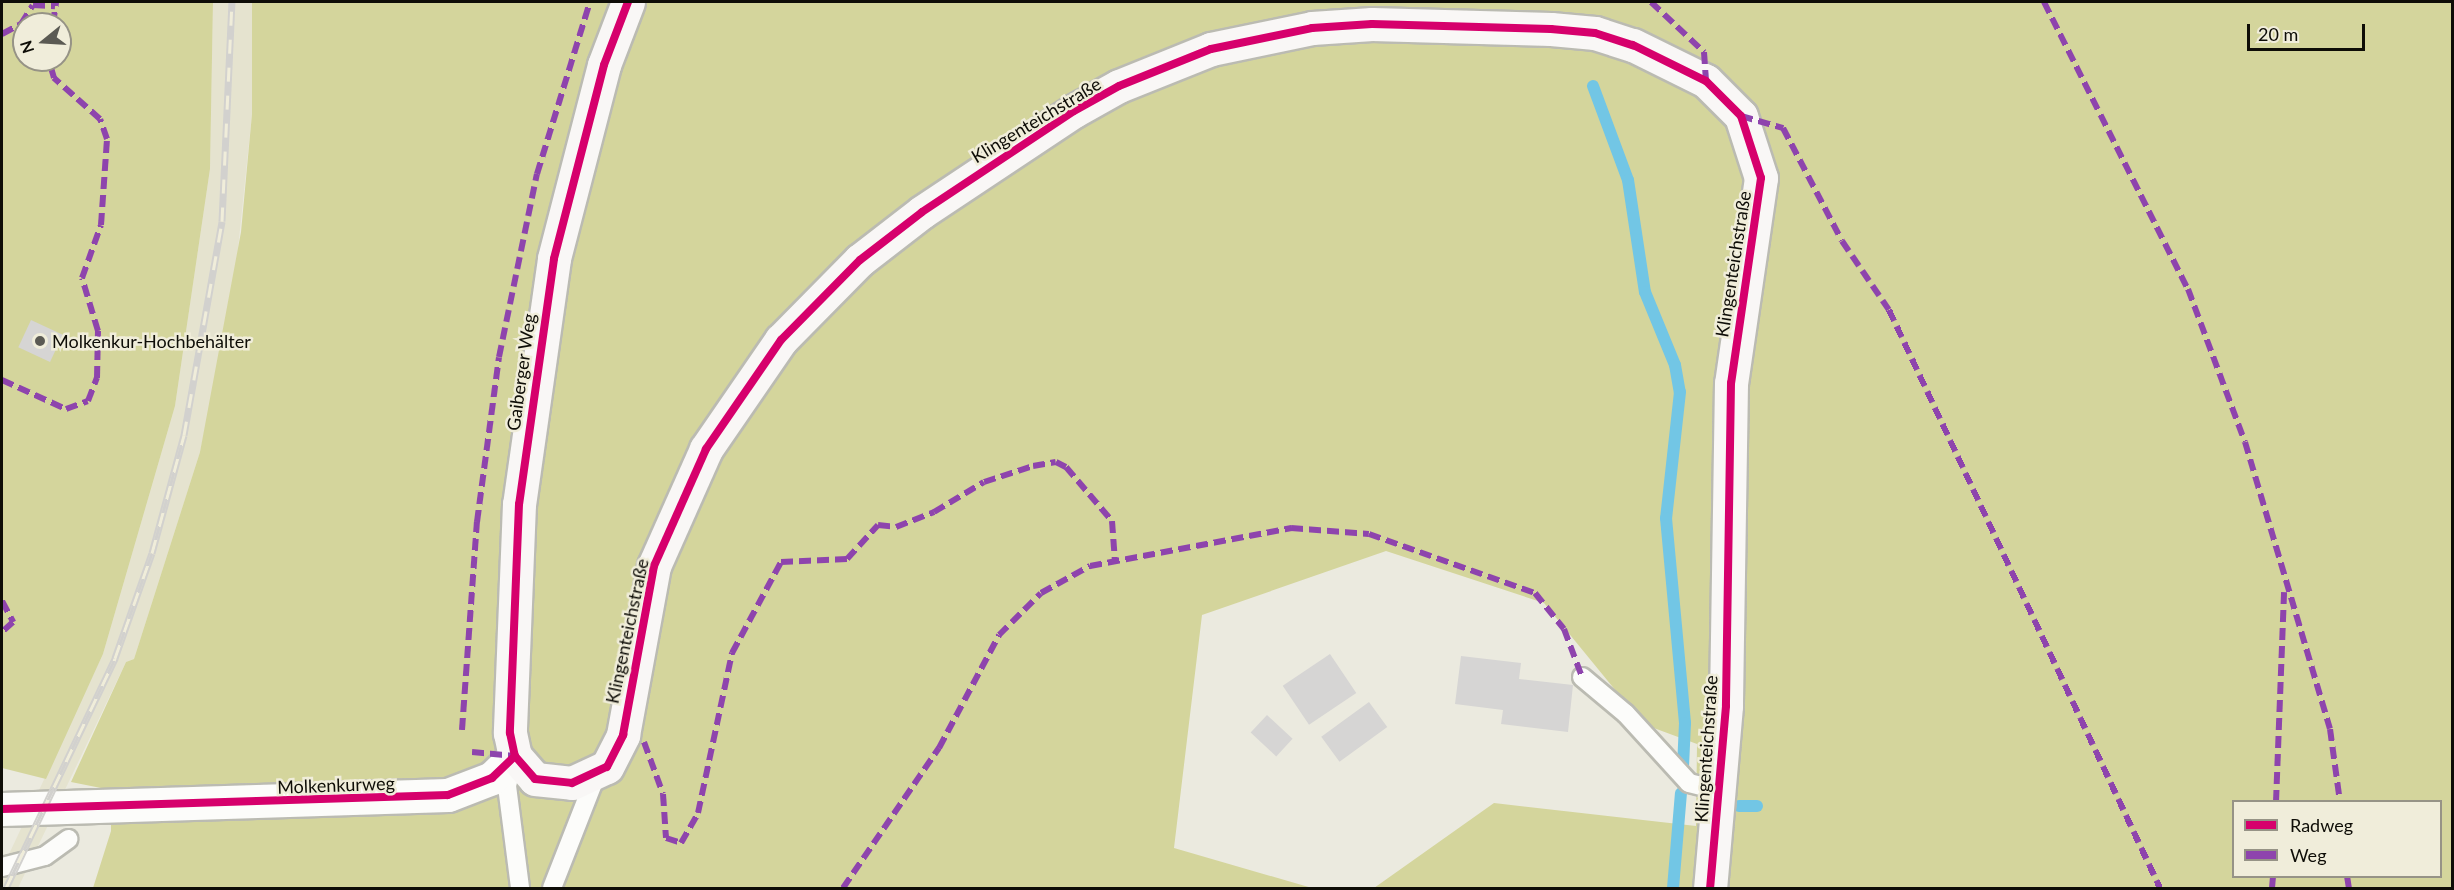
<!DOCTYPE html>
<html>
<head>
<meta charset="utf-8">
<style>
	body { margin:0 }
	#map { position:relative; width:2454px; height:890px; overflow:hidden; background:#ebeadf; font-family:Lato,sans-serif }
	div>[style] { position:absolute }
	[style*='--x'] { left:calc(var(--x)*1px); top:calc(var(--y)*1px); width:calc(var(--w)*1px); rotate:calc(var(--a)*1deg) }
	.built>* { inset:0; background:#e5e3cf }
	.green>* { inset:0; background:#d4d59c }
	.stream>* { height:12px; margin:-6px; padding:0 6px; transform-origin:6px; border-radius:6px; background:#72c6e5 }
	.building>* { inset:0; background:#d6d5d4; transform-origin:0 0 }
	.roads { filter:drop-shadow(2px 0 #bbbbb2) drop-shadow(-2px 0 #bbbbb2) drop-shadow(0 2px #bbbbb2) drop-shadow(0 -2px #bbbbb2) }
	.lane>* { height:18px; margin:-9px; padding:0 9px; transform-origin:9px; border-radius:9px; background:#fcfcfa }
	.street>* { height:33px; margin:-16.5px; padding:0 16.5px; transform-origin:16.5px; border-radius:16.5px; background:#fcfcfa }
	.secondary>* { height:33px; margin:-16.5px; padding:0 16.5px; transform-origin:16.5px; border-radius:16.5px; background:#f9f7f6 }
	.rail>* { height:7px; margin-top:-3.5px; transform-origin:0; background:repeating-linear-gradient(90deg,#f0edda 0 14px,#d2d1ce 0 28px); box-sizing:border-box; border-block:2px solid #d2d1ce }
	.quiet>* { height:6px; margin-top:-3px; transform-origin:0; background:repeating-linear-gradient(90deg,#8e44ad 0 12px,transparent 0 18px) }
	.cycleway>* { height:8px; margin:-4px; padding:0 4px; transform-origin:4px; border-radius:4px; background:#d6006c }
	.dots>* { width:16px; height:16px; translate:-50% -50%; box-sizing:border-box; border:3px solid #f0edda; border-radius:50% }
	span { translate:-50% -50%; white-space:nowrap; text-align:center; line-height:1.15; -webkit-text-stroke:5px #f0edda; paint-order:stroke }
	.street-label { font-size:18px; color:#0e0d07 }
	.poi-label { font-size:18px; color:#0e0d07 }
	.left { translate:0 -50%; text-align:left }
	.frame { position:absolute; inset:0; border:3px solid #0e0d07; pointer-events:none }
	.legend { position:absolute; left:2232px; top:800px; width:210px; height:78px; box-sizing:border-box; background:#f0edda; border:2px solid #969386; margin:0; padding:8px 10px; list-style:none; font-size:18px; color:#0e0d07 }
	.legend li { display:flex; align-items:center; gap:12px; height:30px }
	.legend b { width:30px; border:2px solid #969386 }
	.north { position:absolute; left:12px; top:12px; width:60px; height:60px; box-sizing:border-box; background:#f0edda; border:2px solid #969386; border-radius:50%; rotate:252deg; font-size:16px; font-weight:700; line-height:24px; text-align:center; color:#0e0d07 }
	.north::after { content:''; display:block; margin:auto; width:21px; height:27px; background:#5b5a53; clip-path:polygon(50% 0,100% 100%,50% 72%,0 100%) }
	.scale { position:absolute; left:2247px; top:24px; width:118px; height:27px; box-sizing:border-box; border:3px solid #0e0d07; border-top:0; padding-left:8px; font-size:18px; line-height:21px; white-space:nowrap; color:#0e0d07; -webkit-text-stroke:4px #f0edda; paint-order:stroke }
</style>
</head>
<body>
<div id="map">
	<div class="built">
		<div style="clip-path:polygon(213px 2px,252px 2px,252px 114px,233px 297px,200px 452px,134px 659px,126px 662px,18px 888px,2px 888px,2px 869px,103px 654px,175px 406px,210px 169px)"></div>
	</div>
	<div class="green">
		<div style="clip-path:polygon(evenodd,2px 2px,213px 2px,210px 169px,175px 406px,103px 654px,46px 779px,2px 768px,2px 2px,24px 24px,60px 24px,60px 60px,24px 60px,24px 24px)"></div>
		<div style="clip-path:polygon(evenodd,252px 2px,2452px 2px,2452px 888px,1374px 888px,1494px 803px,1696px 826px,1697px 744px,1643px 724px,1544px 603px,1386px 551px,1202px 615px,1174px 848px,1312px 888px,93px 888px,111px 831px,111px 790px,71px 782px,126px 662px,134px 659px,200px 452px,241px 232px,252px 114px,252px 2px,2234px 802px,2440px 802px,2440px 876px,2234px 876px,2234px 802px)"></div>
	</div>
	<div class="stream">
		<div style="--x:1593;--y:86;--w:100;--a:69.6"></div>
		<div style="--x:1628;--y:180;--w:113;--a:81.4"></div>
		<div style="--x:1645;--y:292;--w:79;--a:67.7"></div>
		<div style="--x:1675;--y:365;--w:27;--a:80"></div>
		<div style="--x:1680;--y:392;--w:127;--a:96.3"></div>
		<div style="--x:1666;--y:518;--w:206;--a:84.7"></div>
		<div style="--x:1685;--y:723;--w:44;--a:92.6"></div>
		<div style="--x:1739;--y:806;--w:18;--a:0"></div>
		<div style="--x:1673;--y:888;--w:95;--a:-85.2"></div>
	</div>
	<div class="building">
		<div style="left:31px;top:320px;width:35px;height:30px;rotate:25deg"></div>
		<div style="left:1330px;top:654px;width:47px;height:57px;rotate:56deg"></div>
		<div style="clip-path:polygon(1461px 656px,1521px 663px,1519px 679px,1573px 685px,1568px 732px,1501px 724px,1503px 710px,1455px 704px)"></div>
		<div style="left:1369px;top:702px;width:31px;height:59px;rotate:54deg"></div>
		<div style="left:1267px;top:715px;width:35px;height:24px;rotate:43deg"></div>
	</div>
	<div class="roads">
		<div class="lane">
			<div style="--x:1582;--y:677;--w:57;--a:40.1"></div>
			<div style="--x:1626;--y:714;--w:93;--a:47.6"></div>
			<div style="--x:1689;--y:783;--w:32;--a:14"></div>
			<div style="--x:513;--y:763;--w:24;--a:105"></div>
			<div style="--x:507;--y:786;--w:103;--a:82.7"></div>
			<div style="--x:2;--y:867;--w:44;--a:-14.3"></div>
			<div style="--x:45;--y:856;--w:29;--a:-36"></div>
			<div style="--x:552;--y:888;--w:120;--a:-68.6"></div>
		</div>
		<div class="street">
			<div style="--x:2;--y:809;--w:446;--a:-1.8"></div>
			<div style="--x:448;--y:795;--w:47;--a:-21.1"></div>
			<div style="--x:492;--y:778;--w:32;--a:-44"></div>
		</div>
		<div class="secondary">
			<div style="--x:628;--y:2;--w:67;--a:110.9"></div>
			<div style="--x:604;--y:65;--w:200;--a:104.5"></div>
			<div style="--x:554;--y:259;--w:247;--a:98.1"></div>
			<div style="--x:519;--y:504;--w:229;--a:92.3"></div>
			<div style="--x:510;--y:733;--w:24;--a:78"></div>
			<div style="--x:515;--y:756;--w:30;--a:49"></div>
			<div style="--x:535;--y:779;--w:37;--a:6"></div>
			<div style="--x:572;--y:783;--w:38;--a:-25"></div>
			<div style="--x:607;--y:767;--w:36;--a:-63"></div>
			<div style="--x:623;--y:735;--w:172;--a:-79.6"></div>
			<div style="--x:654;--y:566;--w:128;--a:-66"></div>
			<div style="--x:706;--y:449;--w:132;--a:-55.5"></div>
			<div style="--x:781;--y:340;--w:112;--a:-45.4"></div>
			<div style="--x:860;--y:260;--w:78;--a:-37.7"></div>
			<div style="--x:922;--y:212;--w:182;--a:-33.6"></div>
			<div style="--x:1074;--y:111;--w:51;--a:-29.1"></div>
			<div style="--x:1119;--y:86;--w:99;--a:-21.9"></div>
			<div style="--x:1211;--y:49;--w:103;--a:-11.7"></div>
			<div style="--x:1312;--y:28;--w:60;--a:-3.8"></div>
			<div style="--x:1372;--y:24;--w:179;--a:1.6"></div>
			<div style="--x:1551;--y:29;--w:44;--a:5.2"></div>
			<div style="--x:1595;--y:33;--w:40;--a:18"></div>
			<div style="--x:1633;--y:45;--w:81;--a:26.3"></div>
			<div style="--x:1706;--y:81;--w:49;--a:45"></div>
			<div style="--x:1741;--y:116;--w:65;--a:72.1"></div>
			<div style="--x:1761;--y:178;--w:207;--a:98.3"></div>
			<div style="--x:1731;--y:383;--w:323;--a:90.9"></div>
			<div style="--x:1726;--y:706;--w:183;--a:95"></div>
		</div>
	</div>
	<div class="rail">
		<div style="--x:6;--y:888;--w:255;--a:-64.6"></div>
		<div style="--x:115;--y:658;--w:111;--a:-70.6"></div>
		<div style="--x:152;--y:553;--w:122;--a:-74.8"></div>
		<div style="--x:184;--y:435;--w:217;--a:-79.9"></div>
		<div style="--x:222;--y:221;--w:219;--a:-87.4"></div>
	</div>
	<div class="quiet">
		<div style="--x:1651;--y:2;--w:73;--a:43.3"></div>
		<div style="--x:1704;--y:52;--w:29;--a:86"></div>
		<div style="--x:2044;--y:2;--w:321;--a:63.4"></div>
		<div style="--x:2188;--y:289;--w:163;--a:69.6"></div>
		<div style="--x:2245;--y:442;--w:299;--a:73.5"></div>
		<div style="--x:2330;--y:729;--w:74;--a:82.2"></div>
		<div style="--x:53;--y:24;--w:22;--a:-82"></div>
		<div style="--x:2;--y:34;--w:21;--a:-28"></div>
		<div style="--x:21;--y:24;--w:22;--a:-58"></div>
		<div style="--x:33;--y:5;--w:22;--a:3"></div>
		<div style="--x:1741;--y:116;--w:44;--a:15.9"></div>
		<div style="--x:1783;--y:128;--w:127;--a:62.4"></div>
		<div style="--x:1842;--y:241;--w:83;--a:55.7"></div>
		<div style="--x:1889;--y:310;--w:638;--a:64.88"></div>
		<div style="--x:2;--y:380;--w:70;--a:24.4"></div>
		<div style="--x:66;--y:409;--w:23;--a:-20"></div>
		<div style="--x:88;--y:401;--w:25;--a:-69"></div>
		<div style="--x:97;--y:378;--w:47;--a:-88.8"></div>
		<div style="--x:98;--y:331;--w:55;--a:-106.8"></div>
		<div style="--x:82;--y:278;--w:56;--a:-70.3"></div>
		<div style="--x:101;--y:225;--w:86;--a:-86"></div>
		<div style="--x:107;--y:139;--w:21;--a:-109"></div>
		<div style="--x:100;--y:119;--w:62;--a:-138.3"></div>
		<div style="--x:54;--y:78;--w:19;--a:-106"></div>
		<div style="--x:2;--y:601;--w:24;--a:62"></div>
		<div style="--x:13;--y:622;--w:15;--a:138"></div>
		<div style="--x:462;--y:730;--w:209;--a:-85.9"></div>
		<div style="--x:477;--y:522;--w:166;--a:-82.4"></div>
		<div style="--x:499;--y:357;--w:187;--a:-78.3"></div>
		<div style="--x:537;--y:174;--w:180;--a:-72.9"></div>
		<div style="--x:644;--y:742;--w:55;--a:69.9"></div>
		<div style="--x:663;--y:794;--w:44;--a:86.1"></div>
		<div style="--x:666;--y:838;--w:16;--a:18"></div>
		<div style="--x:681;--y:843;--w:34;--a:-60"></div>
		<div style="--x:698;--y:813;--w:164;--a:-78"></div>
		<div style="--x:732;--y:653;--w:103;--a:-61.7"></div>
		<div style="--x:781;--y:562;--w:66;--a:-2.6"></div>
		<div style="--x:847;--y:559;--w:46;--a:-47.6"></div>
		<div style="--x:878;--y:525;--w:18;--a:6"></div>
		<div style="--x:896;--y:527;--w:41;--a:-21.5"></div>
		<div style="--x:934;--y:512;--w:58;--a:-31"></div>
		<div style="--x:984;--y:482;--w:52;--a:-18.1"></div>
		<div style="--x:1033;--y:466;--w:23;--a:-10"></div>
		<div style="--x:1056;--y:462;--w:11;--a:27"></div>
		<div style="--x:1066;--y:467;--w:71;--a:49.6"></div>
		<div style="--x:1112;--y:521;--w:41;--a:85.8"></div>
		<div style="--x:472;--y:752;--w:43;--a:5.3"></div>
		<div style="--x:2276;--y:802;--w:210;--a:-87.8"></div>
		<div style="--x:2347;--y:876;--w:12;--a:81"></div>
		<div style="--x:843;--y:888;--w:170;--a:-55.6"></div>
		<div style="--x:939;--y:748;--w:128;--a:-62"></div>
		<div style="--x:999;--y:635;--w:59;--a:-45"></div>
		<div style="--x:1041;--y:593;--w:56;--a:-28.9"></div>
		<div style="--x:1090;--y:566;--w:205;--a:-10.7"></div>
		<div style="--x:1291;--y:528;--w:78;--a:4.4"></div>
		<div style="--x:1369;--y:534;--w:176;--a:19.6"></div>
		<div style="--x:1535;--y:593;--w:46;--a:51.1"></div>
		<div style="--x:1564;--y:629;--w:51;--a:69.4"></div>
		<div style="--x:2272;--y:888;--w:12;--a:-85"></div>
	</div>
	<div class="cycleway">
		<div style="--x:628;--y:2;--w:67;--a:110.9"></div>
		<div style="--x:604;--y:65;--w:200;--a:104.5"></div>
		<div style="--x:554;--y:259;--w:247;--a:98.1"></div>
		<div style="--x:519;--y:504;--w:229;--a:92.3"></div>
		<div style="--x:510;--y:733;--w:24;--a:78"></div>
		<div style="--x:515;--y:756;--w:30;--a:49"></div>
		<div style="--x:535;--y:779;--w:37;--a:6"></div>
		<div style="--x:572;--y:783;--w:38;--a:-25"></div>
		<div style="--x:607;--y:767;--w:36;--a:-63"></div>
		<div style="--x:623;--y:735;--w:172;--a:-79.6"></div>
		<div style="--x:654;--y:566;--w:128;--a:-66"></div>
		<div style="--x:706;--y:449;--w:132;--a:-55.5"></div>
		<div style="--x:781;--y:340;--w:112;--a:-45.4"></div>
		<div style="--x:860;--y:260;--w:78;--a:-37.7"></div>
		<div style="--x:922;--y:212;--w:182;--a:-33.6"></div>
		<div style="--x:1074;--y:111;--w:51;--a:-29.1"></div>
		<div style="--x:1119;--y:86;--w:99;--a:-21.9"></div>
		<div style="--x:1211;--y:49;--w:103;--a:-11.7"></div>
		<div style="--x:1312;--y:28;--w:60;--a:-3.8"></div>
		<div style="--x:1372;--y:24;--w:179;--a:1.6"></div>
		<div style="--x:1551;--y:29;--w:44;--a:5.2"></div>
		<div style="--x:1595;--y:33;--w:40;--a:18"></div>
		<div style="--x:1633;--y:45;--w:81;--a:26.3"></div>
		<div style="--x:1706;--y:81;--w:49;--a:45"></div>
		<div style="--x:1741;--y:116;--w:65;--a:72.1"></div>
		<div style="--x:1761;--y:178;--w:207;--a:98.3"></div>
		<div style="--x:1731;--y:383;--w:323;--a:90.9"></div>
		<div style="--x:1726;--y:706;--w:183;--a:95"></div>
		<div style="--x:2;--y:809;--w:446;--a:-1.8"></div>
		<div style="--x:448;--y:795;--w:47;--a:-21.1"></div>
		<div style="--x:492;--y:778;--w:32;--a:-44"></div>
	</div>
	<div class="dots">
		<div style="left:40px;top:341px;background:#5b5a53"></div>
	</div>
	<div class="street-label">
		<span style="left:1036px;top:120px;rotate:-31deg">Klingenteichstraße</span>
		<span style="left:1733px;top:264px;rotate:-81deg">Klingenteichstraße</span>
		<span style="left:521px;top:372px;rotate:-82deg">Gaiberger Weg</span>
		<span style="left:627px;top:631px;rotate:-78deg">Klingenteichstraße</span>
		<span style="left:1706px;top:749px;rotate:-86deg">Klingenteichstraße</span>
		<span style="left:336px;top:785px;rotate:-2deg">Molkenkurweg</span>
	</div>
	<div class="poi-label">
		<span class="left" style="left:52px;top:341px">Molkenkur-Hochbehälter</span>
	</div>
	<div class="frame"></div>
	<ul class="legend">
	<li><b style="height:8px;background:#d6006c"></b>Radweg</li>
	<li><b style="height:8px;background:#8e44ad"></b>Weg</li>
	</ul>
	<div class="north">N</div>
	<div class="scale">20 m</div>
</div>
</body>
</html>
